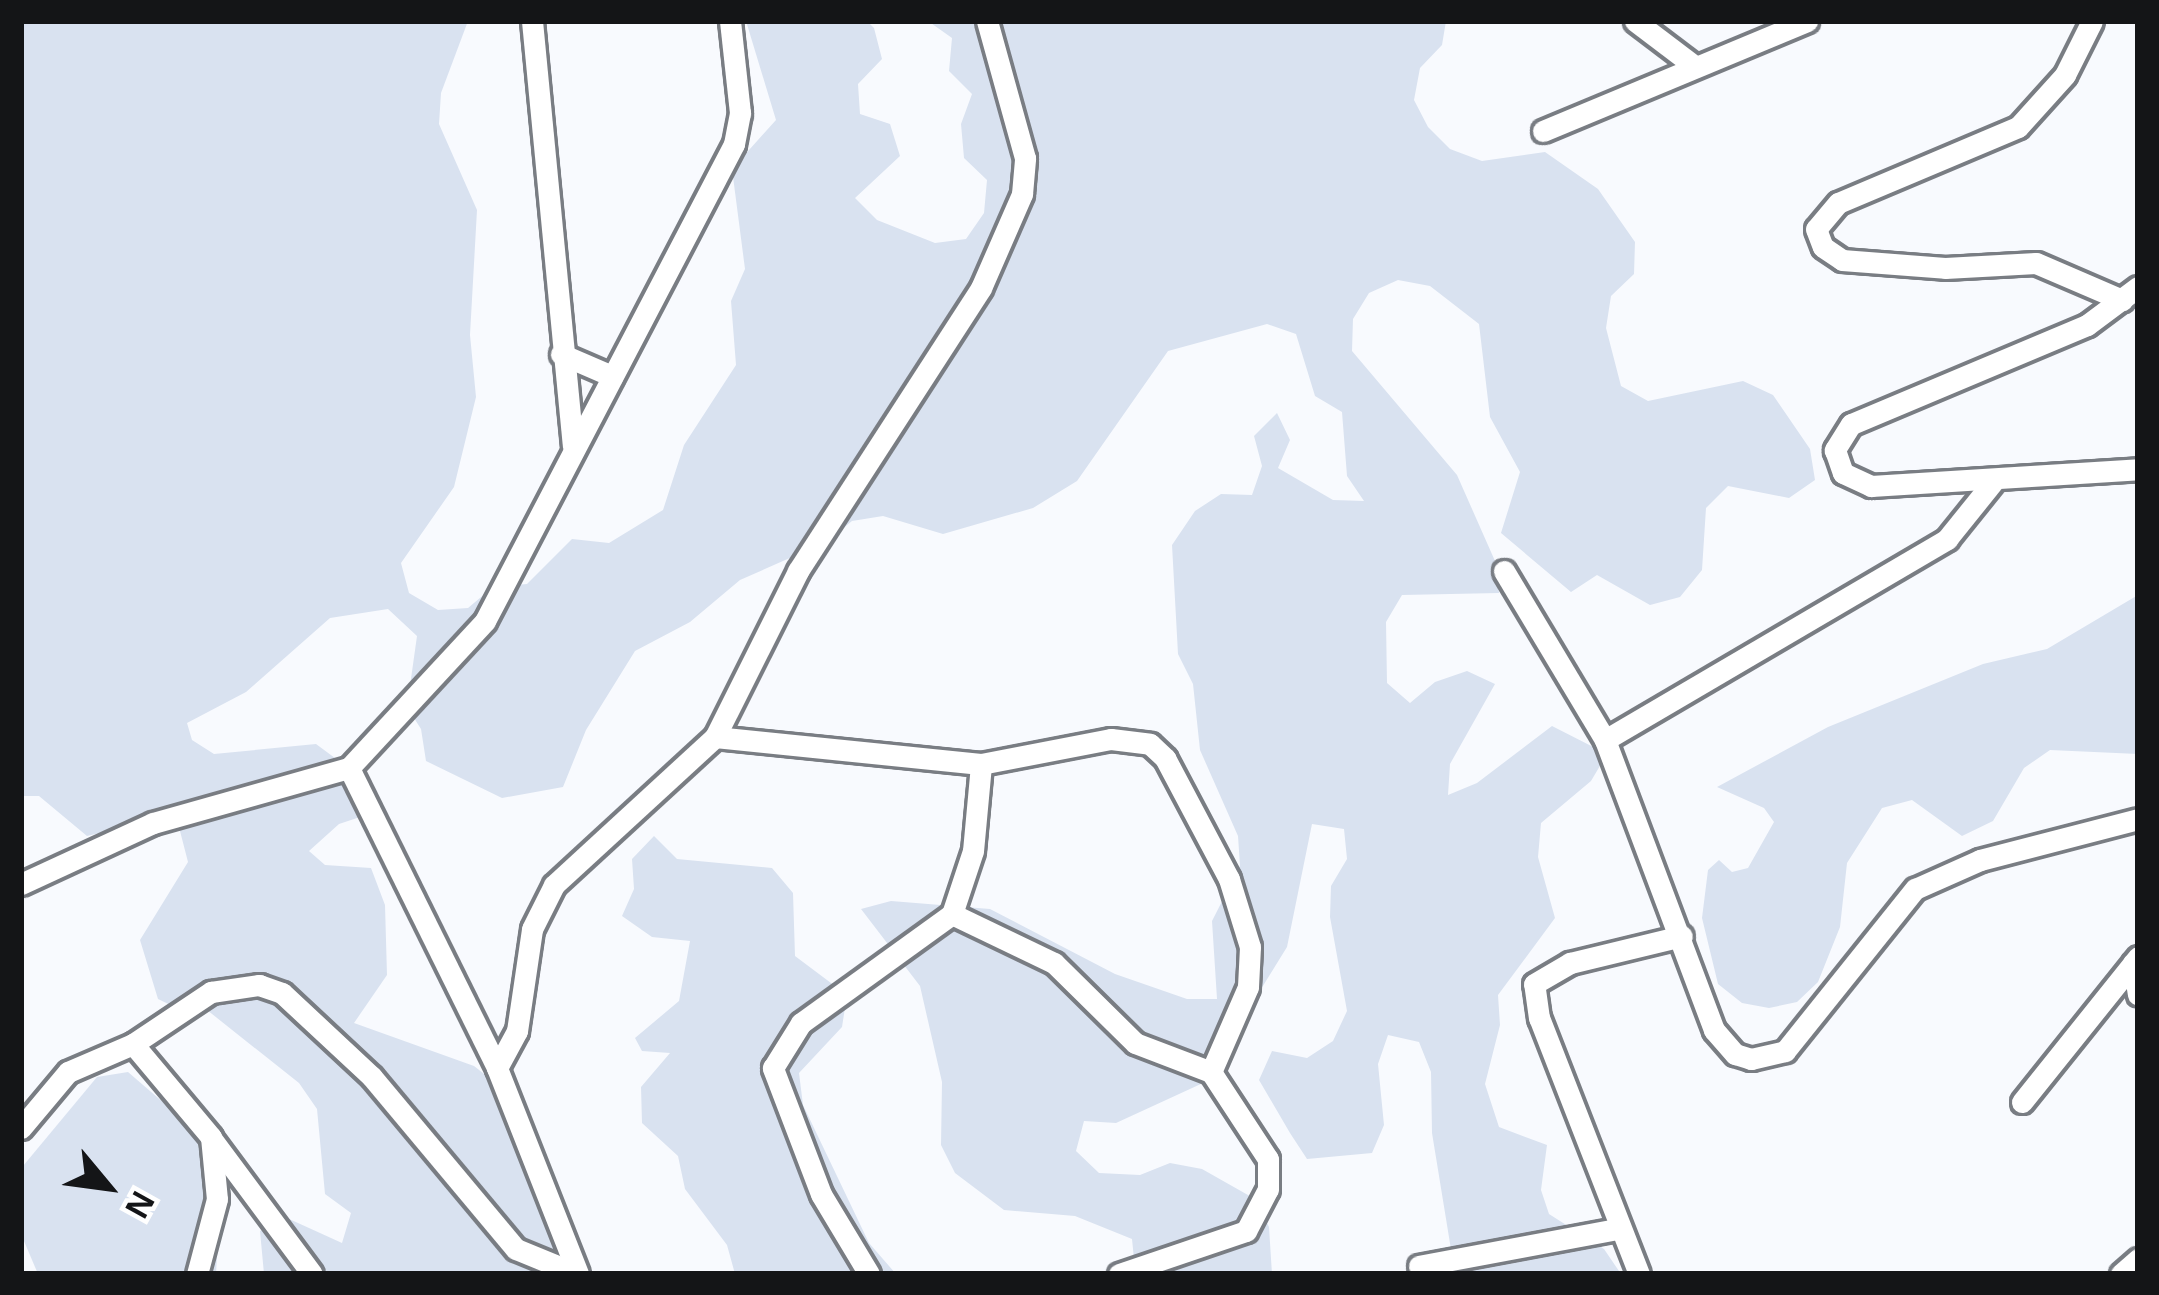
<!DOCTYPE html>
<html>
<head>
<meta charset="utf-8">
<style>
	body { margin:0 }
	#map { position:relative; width:2159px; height:1295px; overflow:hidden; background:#f8fafe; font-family:Helvetica,sans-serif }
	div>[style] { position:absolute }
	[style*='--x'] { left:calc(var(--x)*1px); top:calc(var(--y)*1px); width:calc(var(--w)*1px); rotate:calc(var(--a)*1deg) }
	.green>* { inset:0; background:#d9e2f0 }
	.roads { filter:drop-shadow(3px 0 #797d83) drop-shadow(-3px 0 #797d83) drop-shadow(0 3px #797d83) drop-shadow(0 -3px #797d83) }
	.street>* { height:21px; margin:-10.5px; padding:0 10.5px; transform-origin:10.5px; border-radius:10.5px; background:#fff }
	span { translate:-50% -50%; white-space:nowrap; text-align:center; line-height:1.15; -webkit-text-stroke:9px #fff; paint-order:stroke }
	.frame { position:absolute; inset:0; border:24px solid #141517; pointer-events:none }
	.north { position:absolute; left:48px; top:1127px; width:120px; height:120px; -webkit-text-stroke:9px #fff; paint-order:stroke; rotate:119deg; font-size:33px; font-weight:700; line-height:48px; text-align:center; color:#141517 }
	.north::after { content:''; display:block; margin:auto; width:42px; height:54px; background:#141517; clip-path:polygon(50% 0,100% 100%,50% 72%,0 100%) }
</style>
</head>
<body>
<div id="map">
	<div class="green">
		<div style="clip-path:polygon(21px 21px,468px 21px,441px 93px,439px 124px,477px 210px,470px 335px,476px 397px,454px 487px,401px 563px,409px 593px,438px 610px,468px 608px,493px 587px,527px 584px,572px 539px,609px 543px,663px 510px,684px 445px,736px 365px,731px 301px,745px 269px,732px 169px,776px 120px,746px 21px,867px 21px,874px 28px,882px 59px,858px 84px,860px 114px,890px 124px,900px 156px,855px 198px,877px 220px,935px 243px,966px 239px,984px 213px,987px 180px,964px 158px,961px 124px,972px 94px,949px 71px,952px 38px,928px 21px,1446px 21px,1442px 45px,1420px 68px,1414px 100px,1428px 127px,1450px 149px,1482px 161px,1545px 152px,1598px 189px,1635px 242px,1634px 274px,1611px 296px,1606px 328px,1621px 386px,1648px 401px,1743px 381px,1773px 395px,1810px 449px,1815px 480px,1789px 498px,1728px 486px,1706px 508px,1702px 570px,1680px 597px,1650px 605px,1597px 575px,1571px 592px,1501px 533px,1520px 472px,1490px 417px,1479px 324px,1430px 286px,1398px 280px,1369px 293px,1353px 319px,1352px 351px,1457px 475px,1495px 561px,1499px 593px,1402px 595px,1386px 622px,1387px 683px,1410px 703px,1435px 682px,1467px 671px,1495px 684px,1450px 764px,1448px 795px,1477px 783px,1552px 726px,1607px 754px,1591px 781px,1541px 823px,1538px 857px,1555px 918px,1498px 995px,1500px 1025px,1485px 1084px,1499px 1127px,1547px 1145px,1541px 1190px,1549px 1214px,1604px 1249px,1621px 1274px,1455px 1274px,1432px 1133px,1431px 1072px,1419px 1042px,1388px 1035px,1378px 1064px,1384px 1125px,1372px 1153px,1307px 1159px,1290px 1133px,1259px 1080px,1272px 1051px,1307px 1058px,1333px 1041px,1347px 1011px,1330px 917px,1331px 886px,1347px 859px,1344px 829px,1312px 824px,1287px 947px,1203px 1083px,1116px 1123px,1084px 1121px,1076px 1151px,1099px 1173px,1140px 1175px,1170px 1163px,1202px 1169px,1255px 1199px,1269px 1227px,1272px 1274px,1122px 1274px,1135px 1269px,1132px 1239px,1075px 1216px,1004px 1210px,955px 1173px,941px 1145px,942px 1082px,920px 986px,861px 909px,891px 901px,990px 909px,1115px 974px,1187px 999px,1217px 999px,1212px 921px,1240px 866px,1238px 836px,1200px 750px,1193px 684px,1178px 654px,1172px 545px,1195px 511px,1221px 494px,1252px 495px,1262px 466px,1254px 436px,1277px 413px,1290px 440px,1278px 468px,1333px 500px,1364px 501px,1347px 476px,1342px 412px,1315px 396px,1296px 334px,1267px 324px,1168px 351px,1077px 481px,1033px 508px,943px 534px,883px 516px,852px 521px,826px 542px,740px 580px,690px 622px,635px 651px,586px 730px,563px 787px,502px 798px,426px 761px,421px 729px,407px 707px,417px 636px,388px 609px,330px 618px,246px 692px,187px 723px,192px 740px,214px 754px,316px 744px,362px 778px,369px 814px,339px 824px,309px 851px,325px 865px,371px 868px,385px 905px,387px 975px,354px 1023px,474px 1066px,493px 1081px,546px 1207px,563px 1274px,264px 1274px,260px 1231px,287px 1218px,342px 1243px,351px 1213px,325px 1194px,317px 1109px,299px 1083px,207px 1010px,185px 1012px,158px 999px,140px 940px,188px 862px,180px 831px,150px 821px,87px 836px,39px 796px,21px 796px)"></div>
		<div style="clip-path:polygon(2138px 595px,2138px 754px,2050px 750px,2024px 768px,1993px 821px,1962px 836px,1912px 800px,1882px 808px,1847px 863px,1840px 927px,1818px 982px,1797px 1002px,1769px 1008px,1742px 1003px,1718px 984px,1702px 918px,1708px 870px,1719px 860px,1732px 872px,1748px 868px,1774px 822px,1764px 808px,1717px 787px,1828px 727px,1983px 664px,2047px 649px)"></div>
		<div style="clip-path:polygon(654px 836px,677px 859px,772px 868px,793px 893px,795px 956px,847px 995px,842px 1027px,799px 1073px,803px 1105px,869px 1243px,896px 1274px,735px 1274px,727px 1245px,685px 1189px,678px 1156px,642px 1123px,641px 1087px,670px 1053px,642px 1051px,635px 1038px,679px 1001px,690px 941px,652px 937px,622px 916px,634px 889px,632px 859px)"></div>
		<div style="clip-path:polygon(128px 1072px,223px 1154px,216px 1274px,38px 1274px,21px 1234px,23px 1166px,97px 1077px)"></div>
	</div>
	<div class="roads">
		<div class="street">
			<div style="--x:532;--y:21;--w:427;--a:84.5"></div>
			<div style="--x:1635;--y:21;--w:73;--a:37.2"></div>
			<div style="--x:2092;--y:21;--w:60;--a:116.6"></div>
			<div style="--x:2065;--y:75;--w:70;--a:132.1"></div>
			<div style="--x:2018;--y:127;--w:195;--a:157.1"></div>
			<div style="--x:1838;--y:203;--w:34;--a:130"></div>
			<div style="--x:1816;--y:229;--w:19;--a:69"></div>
			<div style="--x:1823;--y:247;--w:23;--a:34"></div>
			<div style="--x:1842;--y:260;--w:103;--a:4.4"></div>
			<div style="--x:1945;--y:268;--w:91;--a:-3.1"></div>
			<div style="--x:2036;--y:263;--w:94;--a:23.3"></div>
			<div style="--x:1543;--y:131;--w:286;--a:-22.6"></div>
			<div style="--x:2138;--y:287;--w:64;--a:143.3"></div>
			<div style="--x:2087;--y:325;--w:256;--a:157.2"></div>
			<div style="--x:1851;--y:424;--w:31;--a:122"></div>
			<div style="--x:1835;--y:450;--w:24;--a:71"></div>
			<div style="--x:1843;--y:473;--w:31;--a:25"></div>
			<div style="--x:1871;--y:486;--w:268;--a:-3.6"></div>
			<div style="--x:561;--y:354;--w:56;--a:23.3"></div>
			<div style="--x:1504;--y:571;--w:197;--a:59.1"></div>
			<div style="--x:1605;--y:740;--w:310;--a:69.4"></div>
			<div style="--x:1714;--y:1030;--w:32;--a:49"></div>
			<div style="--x:1735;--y:1054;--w:17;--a:17"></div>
			<div style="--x:1751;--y:1059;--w:35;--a:-13"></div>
			<div style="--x:1785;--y:1051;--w:208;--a:-51.3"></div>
			<div style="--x:1915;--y:889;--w:71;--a:-24"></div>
			<div style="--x:1980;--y:860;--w:163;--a:-14.5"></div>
			<div style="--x:715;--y:737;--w:267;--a:5.8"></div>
			<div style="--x:981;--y:764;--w:132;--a:-10.9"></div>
			<div style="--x:1111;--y:739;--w:39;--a:7"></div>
			<div style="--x:1150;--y:744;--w:21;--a:43"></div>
			<div style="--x:1165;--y:758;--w:137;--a:62.1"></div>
			<div style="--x:1229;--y:879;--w:71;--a:72.8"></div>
			<div style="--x:1250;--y:947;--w:40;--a:92.9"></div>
			<div style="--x:1248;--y:987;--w:93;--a:113.5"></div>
			<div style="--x:1605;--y:740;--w:397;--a:-30.4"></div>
			<div style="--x:1947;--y:539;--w:72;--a:-51.2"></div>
			<div style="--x:349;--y:768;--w:335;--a:63.7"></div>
			<div style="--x:497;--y:1068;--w:221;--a:68.5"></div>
			<div style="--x:21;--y:884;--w:145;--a:-24.8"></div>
			<div style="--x:153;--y:823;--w:204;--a:-15.7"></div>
			<div style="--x:349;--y:768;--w:200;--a:-47.2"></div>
			<div style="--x:485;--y:621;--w:538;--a:-62.43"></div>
			<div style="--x:734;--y:144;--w:32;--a:-79"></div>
			<div style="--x:740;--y:113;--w:93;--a:-96.2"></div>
			<div style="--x:952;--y:914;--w:113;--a:25.7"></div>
			<div style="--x:1054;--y:963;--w:114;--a:44.6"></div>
			<div style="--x:1135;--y:1043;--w:81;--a:20.9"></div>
			<div style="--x:1211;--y:1072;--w:104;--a:56.8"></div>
			<div style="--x:1268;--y:1159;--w:30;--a:90"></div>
			<div style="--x:1268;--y:1189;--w:47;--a:117.6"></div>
			<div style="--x:1246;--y:1231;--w:134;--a:161.3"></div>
			<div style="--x:2133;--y:963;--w:32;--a:81"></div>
			<div style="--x:133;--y:1044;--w:121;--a:50"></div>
			<div style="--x:211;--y:1137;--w:62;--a:84.5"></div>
			<div style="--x:217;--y:1199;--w:78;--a:104.9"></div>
			<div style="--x:497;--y:1068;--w:42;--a:-61.6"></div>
			<div style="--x:517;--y:1031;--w:103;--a:-81.6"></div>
			<div style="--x:532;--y:929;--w:49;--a:-63.4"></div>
			<div style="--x:554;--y:885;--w:219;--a:-42.6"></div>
			<div style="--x:715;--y:737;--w:186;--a:-63.4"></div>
			<div style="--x:798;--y:571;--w:337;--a:-57.1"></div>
			<div style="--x:981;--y:288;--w:103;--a:-66.4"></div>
			<div style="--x:1022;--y:194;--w:36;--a:-85"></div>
			<div style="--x:1025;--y:158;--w:142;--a:-105.5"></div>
			<div style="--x:2022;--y:1102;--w:186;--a:-51.3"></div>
			<div style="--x:21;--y:1128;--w:73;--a:-50"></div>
			<div style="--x:68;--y:1072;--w:71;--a:-23.3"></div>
			<div style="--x:133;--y:1044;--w:94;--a:-33.7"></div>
			<div style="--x:211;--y:992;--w:49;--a:-8.3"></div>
			<div style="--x:259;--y:985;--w:24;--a:19"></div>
			<div style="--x:282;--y:993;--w:123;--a:43"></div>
			<div style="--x:372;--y:1077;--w:224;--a:50.1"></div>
			<div style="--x:516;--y:1249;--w:66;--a:22.3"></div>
			<div style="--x:211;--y:1138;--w:169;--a:53.4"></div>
			<div style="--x:1419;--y:1266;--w:201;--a:-10.6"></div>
			<div style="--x:869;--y:1274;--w:93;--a:-121"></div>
			<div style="--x:821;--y:1194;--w:135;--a:-110.9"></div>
			<div style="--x:773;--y:1068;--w:53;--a:-58.1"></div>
			<div style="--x:801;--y:1023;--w:186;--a:-35.8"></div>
			<div style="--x:952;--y:914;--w:66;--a:-71.6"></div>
			<div style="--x:973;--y:851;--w:87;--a:-84.7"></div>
			<div style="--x:1639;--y:1274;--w:275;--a:-111.3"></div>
			<div style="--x:1539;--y:1018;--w:34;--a:-98"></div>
			<div style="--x:1534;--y:984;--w:42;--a:-30.3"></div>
			<div style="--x:1570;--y:963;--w:115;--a:-13.6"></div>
			<div style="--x:2121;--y:1274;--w:23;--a:-41"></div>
		</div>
	</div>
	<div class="frame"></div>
	<div class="north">N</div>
</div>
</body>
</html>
